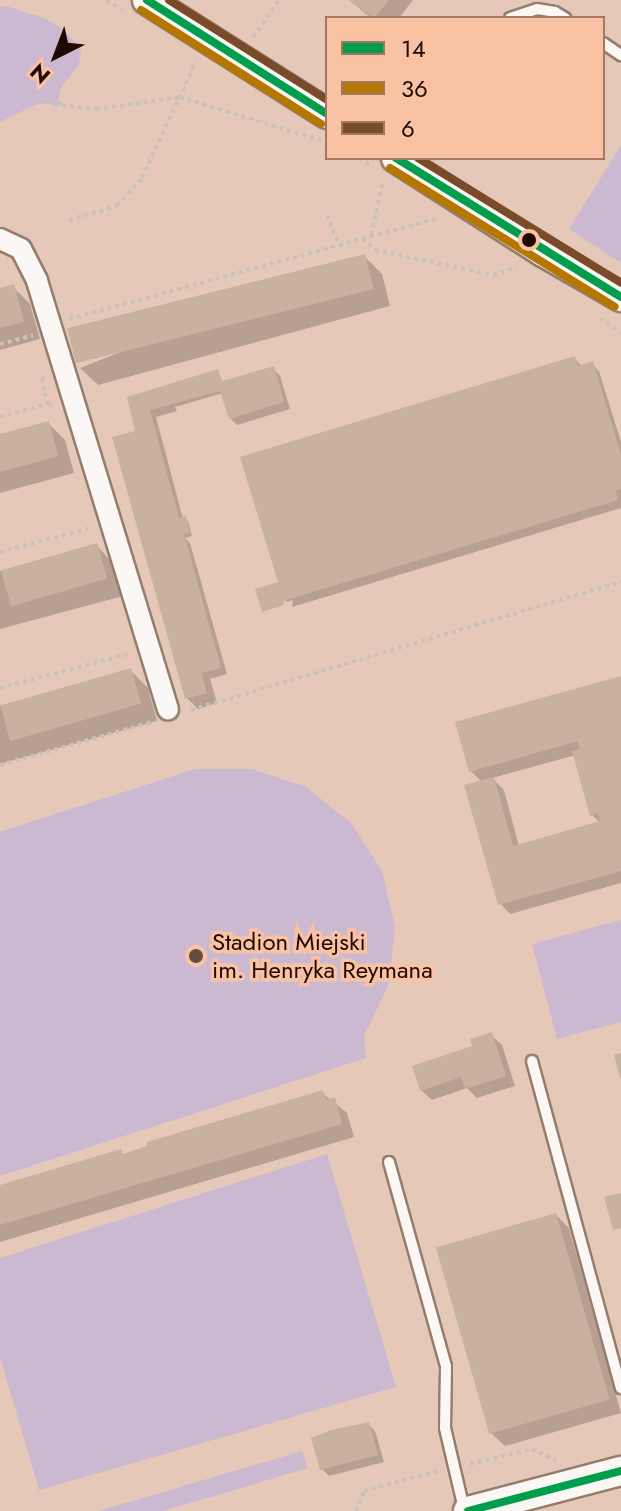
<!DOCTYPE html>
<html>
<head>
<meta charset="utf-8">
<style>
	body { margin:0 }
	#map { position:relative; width:621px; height:1511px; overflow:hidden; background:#e5c8b7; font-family:Jost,sans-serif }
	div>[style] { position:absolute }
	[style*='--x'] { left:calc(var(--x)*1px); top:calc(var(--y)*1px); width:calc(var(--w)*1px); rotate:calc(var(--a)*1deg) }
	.green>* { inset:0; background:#cab9d1 }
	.shadow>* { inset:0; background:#0003 }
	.building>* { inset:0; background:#c8b29f; transform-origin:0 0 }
	.path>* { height:4px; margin-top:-2px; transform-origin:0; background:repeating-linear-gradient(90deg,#cbc1bc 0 4px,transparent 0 8px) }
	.roads { filter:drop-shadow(2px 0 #947d6d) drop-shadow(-2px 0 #947d6d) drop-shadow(0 2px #947d6d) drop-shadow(0 -2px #947d6d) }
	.lane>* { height:10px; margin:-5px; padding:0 5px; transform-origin:5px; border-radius:5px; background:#fbf7f4 }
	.street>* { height:20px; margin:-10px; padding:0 10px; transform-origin:10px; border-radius:10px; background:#fbf7f4 }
	.secondary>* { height:28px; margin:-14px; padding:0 14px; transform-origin:14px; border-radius:14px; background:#fbf7f4 }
	.bus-1>* { height:8px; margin:-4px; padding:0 4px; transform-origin:4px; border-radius:4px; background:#029e4d }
	.bus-2>* { height:8px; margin:-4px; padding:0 4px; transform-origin:4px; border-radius:4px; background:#b67700 }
	.bus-3>* { height:8px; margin:-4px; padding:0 4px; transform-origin:4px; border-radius:4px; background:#7a4b2a }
	.dots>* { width:22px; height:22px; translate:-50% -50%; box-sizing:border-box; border:4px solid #f9c2a3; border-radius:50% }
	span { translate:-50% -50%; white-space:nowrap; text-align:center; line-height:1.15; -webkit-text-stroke:7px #f9c2a3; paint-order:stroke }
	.poi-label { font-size:24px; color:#200900 }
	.left { translate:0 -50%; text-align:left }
	.legend { position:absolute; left:325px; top:16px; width:280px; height:144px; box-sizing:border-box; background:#f9c2a3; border:2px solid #a27862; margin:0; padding:10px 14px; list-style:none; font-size:24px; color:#200900 }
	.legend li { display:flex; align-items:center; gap:16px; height:40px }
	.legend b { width:40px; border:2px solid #a27862 }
	.north { position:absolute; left:16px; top:16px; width:80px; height:80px; -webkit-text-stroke:6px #f9c2a3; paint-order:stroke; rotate:222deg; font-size:22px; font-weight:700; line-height:32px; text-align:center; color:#200900 }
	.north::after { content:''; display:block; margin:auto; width:28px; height:36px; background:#200900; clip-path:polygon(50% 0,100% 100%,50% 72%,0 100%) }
</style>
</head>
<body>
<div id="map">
	<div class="green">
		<div style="clip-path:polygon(6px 6px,44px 18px,64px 30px,81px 49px,79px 65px,61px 87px,57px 107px,48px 103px,35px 105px,0 122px,0 7px)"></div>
		<div style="clip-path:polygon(621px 145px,621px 263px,569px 229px)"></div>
		<div style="clip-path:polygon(195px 769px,252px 769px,306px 787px,351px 823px,382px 871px,395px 927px,389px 984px,364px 1036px,366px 1058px,0 1176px,0 832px)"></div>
		<div style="clip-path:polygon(621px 920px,621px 1022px,557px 1039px,532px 944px)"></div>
		<div style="clip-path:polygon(327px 1154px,396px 1387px,39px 1490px,0 1357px,0 1258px)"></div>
		<div style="clip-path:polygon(302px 1451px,308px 1468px,163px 1511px,99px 1511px)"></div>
	</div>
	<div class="shadow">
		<div style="clip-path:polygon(349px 0,413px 0,399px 18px,371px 18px)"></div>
		<div style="clip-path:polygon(364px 256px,382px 274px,390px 306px,98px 385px,80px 368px)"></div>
		<div style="clip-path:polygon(13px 287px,30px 304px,40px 339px,0 350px,0 290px)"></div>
		<div style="clip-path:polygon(574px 358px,581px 365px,592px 364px,599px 371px,621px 442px,621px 508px,292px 607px,293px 600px,287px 602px,283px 598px,284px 603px,263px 609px,277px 584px)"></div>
		<div style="clip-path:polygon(273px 368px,280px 376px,290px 409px,237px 425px,230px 418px,223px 393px,175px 407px,177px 411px,156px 417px,183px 519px,188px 521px,192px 536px,185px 538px,190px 543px,227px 674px,210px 679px,217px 703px,198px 709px,187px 698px,130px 398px,218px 371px,221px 384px)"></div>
		<div style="clip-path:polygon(48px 423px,65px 440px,74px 473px,0 493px,0 436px)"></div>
		<div style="clip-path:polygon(96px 545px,113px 563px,123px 596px,0 629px,0 571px)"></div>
		<div style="clip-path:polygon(130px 670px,148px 688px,157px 721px,0 764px,0 706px)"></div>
		<div style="clip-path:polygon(evenodd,621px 678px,621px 883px,510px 914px,500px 903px,482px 782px,471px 771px,621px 678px,576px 755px,592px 815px,600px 823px,519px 846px,504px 790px,492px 778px,576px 755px)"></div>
		<div style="clip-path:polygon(491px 1035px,502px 1045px,515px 1086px,477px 1098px,467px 1088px,432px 1100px,421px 1090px)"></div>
		<div style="clip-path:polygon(322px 1093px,347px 1113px,354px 1137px,0 1242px,0 1187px,125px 1156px)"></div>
		<div style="clip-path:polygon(556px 1215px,569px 1228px,621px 1413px,505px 1446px,491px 1433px)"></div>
		<div style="clip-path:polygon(368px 1424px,375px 1431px,384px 1462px,329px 1476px,322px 1469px)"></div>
	</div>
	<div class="building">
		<div style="clip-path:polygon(349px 0,389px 0,374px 18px)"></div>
		<div style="left:365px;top:254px;width:36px;height:307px;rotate:76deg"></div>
		<div style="clip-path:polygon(14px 284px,24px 322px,0 328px,0 288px)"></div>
		<div style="clip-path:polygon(575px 356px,578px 366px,593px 361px,621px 455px,621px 489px,616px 491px,618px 500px,283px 601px,284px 605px,262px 612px,255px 589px,278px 582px,240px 457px)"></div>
		<div style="clip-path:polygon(274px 366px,284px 402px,229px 419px,220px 391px,150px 410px,179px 518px,186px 516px,190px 533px,184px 534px,221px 668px,201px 673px,207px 693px,185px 699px,112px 437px,135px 431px,127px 397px,218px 369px,222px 381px)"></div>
		<div style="clip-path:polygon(49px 421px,58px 456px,0 472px,0 434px)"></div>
		<div style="left:97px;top:543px;width:37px;height:100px;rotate:74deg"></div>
		<div style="left:131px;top:668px;width:37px;height:136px;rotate:74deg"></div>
		<div style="clip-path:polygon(621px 676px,621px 871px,498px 905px,464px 785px,494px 777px,513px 846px,600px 821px,598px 813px,590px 816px,572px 751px,580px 749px,578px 741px,469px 772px,455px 722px)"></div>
		<div style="clip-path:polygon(492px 1032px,506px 1076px,465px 1089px,461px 1077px,420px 1091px,412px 1066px,472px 1046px,470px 1039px)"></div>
		<div style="clip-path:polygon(621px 1053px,621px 1078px,620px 1078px,614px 1055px)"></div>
		<div style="clip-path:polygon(323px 1090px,326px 1100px,335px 1097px,342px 1124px,0 1225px,0 1185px,121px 1149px,123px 1154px,147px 1146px,147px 1142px)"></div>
		<div style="clip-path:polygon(621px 1193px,621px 1228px,613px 1230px,604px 1197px)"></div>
		<div style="left:556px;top:1213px;width:194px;height:125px;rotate:74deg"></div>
		<div style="clip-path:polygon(369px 1422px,378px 1455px,320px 1470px,311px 1438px,331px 1430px)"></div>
	</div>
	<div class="path">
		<div style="--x:106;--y:0;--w:21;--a:31"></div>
		<div style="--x:253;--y:37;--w:45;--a:-54.9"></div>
		<div style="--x:35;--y:96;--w:28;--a:18"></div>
		<div style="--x:62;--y:105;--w:34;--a:7"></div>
		<div style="--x:96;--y:109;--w:85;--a:-8.1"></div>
		<div style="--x:180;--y:97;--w:152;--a:17.2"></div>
		<div style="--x:359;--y:158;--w:17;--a:33"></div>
		<div style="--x:327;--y:215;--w:32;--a:68"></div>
		<div style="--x:69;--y:220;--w:50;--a:-16.3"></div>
		<div style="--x:117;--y:206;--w:38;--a:-48"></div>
		<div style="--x:142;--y:178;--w:129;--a:-65.2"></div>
		<div style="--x:371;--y:235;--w:55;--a:-77.5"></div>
		<div style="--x:363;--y:238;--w:17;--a:45"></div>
		<div style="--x:375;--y:250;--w:121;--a:12"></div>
		<div style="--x:493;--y:275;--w:25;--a:-18"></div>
		<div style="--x:600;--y:318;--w:26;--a:36"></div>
		<div style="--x:69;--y:319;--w:384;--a:-15.3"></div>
		<div style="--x:0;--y:344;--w:34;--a:-15"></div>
		<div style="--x:45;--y:377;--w:4;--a:153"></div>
		<div style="--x:41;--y:379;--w:15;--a:74"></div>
		<div style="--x:45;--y:393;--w:11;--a:75"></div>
		<div style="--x:48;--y:404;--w:5;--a:11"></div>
		<div style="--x:0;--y:417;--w:50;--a:-15.2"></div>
		<div style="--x:0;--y:552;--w:93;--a:-14.9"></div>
		<div style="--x:0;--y:688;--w:133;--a:-14.8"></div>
		<div style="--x:191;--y:710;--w:449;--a:-16.6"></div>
		<div style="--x:0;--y:765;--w:158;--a:-15.8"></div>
		<div style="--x:470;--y:1464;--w:64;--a:-13.6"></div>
		<div style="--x:532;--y:1449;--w:26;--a:25"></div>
		<div style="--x:356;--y:1511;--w:22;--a:-68"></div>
		<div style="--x:364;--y:1491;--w:76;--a:-15.3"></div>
	</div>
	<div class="roads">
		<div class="lane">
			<div style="--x:510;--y:18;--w:28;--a:-18"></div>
			<div style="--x:537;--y:9;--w:18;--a:9"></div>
			<div style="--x:555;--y:12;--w:12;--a:31"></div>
			<div style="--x:603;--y:43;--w:22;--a:34"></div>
			<div style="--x:532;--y:1061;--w:339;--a:74.8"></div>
			<div style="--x:389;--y:1162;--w:212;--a:74.4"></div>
			<div style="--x:446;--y:1366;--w:62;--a:90.9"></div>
			<div style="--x:445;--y:1428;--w:83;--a:76.8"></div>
		</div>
		<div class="street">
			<div style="--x:0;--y:239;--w:23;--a:25"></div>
			<div style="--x:21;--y:249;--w:36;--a:63"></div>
			<div style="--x:37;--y:281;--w:448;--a:73"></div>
		</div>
		<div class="secondary">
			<div style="--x:147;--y:0;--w:213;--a:32.3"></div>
			<div style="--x:396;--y:158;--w:174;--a:32.6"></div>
			<div style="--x:543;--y:252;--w:90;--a:30"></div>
			<div style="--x:468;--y:1511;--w:158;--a:-14.7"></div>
		</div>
	</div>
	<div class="bus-1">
		<div style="--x:147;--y:0;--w:213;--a:32.3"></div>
		<div style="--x:396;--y:158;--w:264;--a:31.7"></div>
		<div style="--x:468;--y:1511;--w:158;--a:-14.7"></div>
	</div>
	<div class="bus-2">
		<div style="--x:141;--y:10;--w:213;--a:32.3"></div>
		<div style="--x:390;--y:168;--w:264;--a:31.7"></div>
	</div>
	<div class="bus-3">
		<div style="--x:169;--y:0;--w:187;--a:32.3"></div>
		<div style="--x:418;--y:158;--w:238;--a:31.6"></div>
	</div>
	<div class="dots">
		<div style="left:529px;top:240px;background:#200900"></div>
		<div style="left:196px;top:956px;background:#654c40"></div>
	</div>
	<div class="poi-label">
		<span class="left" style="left:212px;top:956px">Stadion Miejski<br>im. Henryka Reymana</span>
	</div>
	<ul class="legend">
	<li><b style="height:10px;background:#029e4d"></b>14</li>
	<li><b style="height:10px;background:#b67700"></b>36</li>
	<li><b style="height:10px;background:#7a4b2a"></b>6</li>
	</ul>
	<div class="north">N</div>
</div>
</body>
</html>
